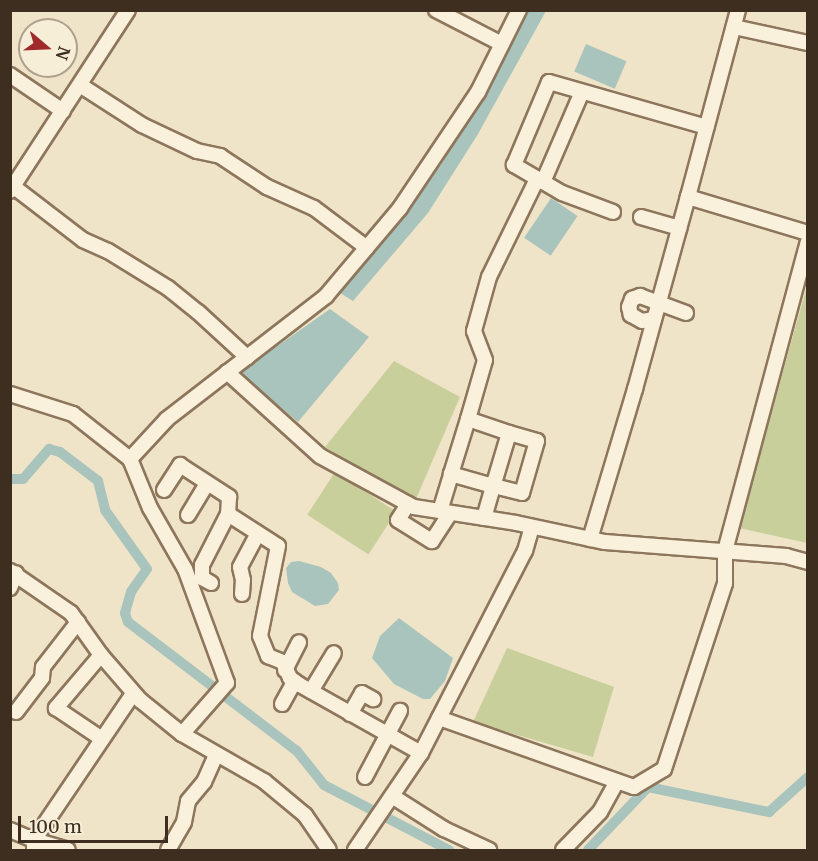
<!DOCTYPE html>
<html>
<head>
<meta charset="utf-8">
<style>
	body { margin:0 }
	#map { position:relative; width:818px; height:861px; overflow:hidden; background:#f0e4c8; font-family:Merriweather,serif }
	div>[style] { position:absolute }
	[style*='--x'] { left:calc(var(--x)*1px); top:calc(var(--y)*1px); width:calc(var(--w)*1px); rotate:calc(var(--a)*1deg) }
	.green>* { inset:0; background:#c9cf9b; transform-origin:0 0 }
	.water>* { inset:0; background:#a9c4bc; transform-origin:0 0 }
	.canal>* { height:10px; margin:-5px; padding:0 5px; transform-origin:5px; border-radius:5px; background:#a9c4bc }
	.roads { filter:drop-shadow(2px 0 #8d765c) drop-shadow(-2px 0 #8d765c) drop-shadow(0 2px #8d765c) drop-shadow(0 -2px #8d765c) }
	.minor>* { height:14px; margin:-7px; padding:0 7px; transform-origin:7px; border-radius:7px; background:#faf1dc }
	span { translate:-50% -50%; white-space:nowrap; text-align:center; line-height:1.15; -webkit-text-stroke:5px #f7eed8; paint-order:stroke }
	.frame { position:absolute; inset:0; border:12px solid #3d2e20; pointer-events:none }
	.north { position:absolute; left:18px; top:18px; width:60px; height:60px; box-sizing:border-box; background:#f7eed8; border:2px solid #ada18e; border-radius:50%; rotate:109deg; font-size:16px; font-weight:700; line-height:24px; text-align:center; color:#3d2e20 }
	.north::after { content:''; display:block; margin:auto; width:21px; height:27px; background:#9e2a2b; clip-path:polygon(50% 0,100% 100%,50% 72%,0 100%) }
	.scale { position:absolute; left:18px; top:816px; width:150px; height:27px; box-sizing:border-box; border:3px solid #3d2e20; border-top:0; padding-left:8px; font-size:18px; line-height:21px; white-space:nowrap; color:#3d2e20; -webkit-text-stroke:4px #f7eed8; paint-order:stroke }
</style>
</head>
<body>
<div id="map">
	<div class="green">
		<div style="clip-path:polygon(807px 286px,807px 543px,739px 528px)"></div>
		<div style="clip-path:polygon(394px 361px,460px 397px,416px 499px,391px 489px,325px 447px)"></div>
		<div style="left:335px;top:472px;width:73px;height:51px;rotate:33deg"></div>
		<div style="clip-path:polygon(507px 648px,614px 687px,593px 757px,473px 722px)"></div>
	</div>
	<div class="water">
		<div style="clip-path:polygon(527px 11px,546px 11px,478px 134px,428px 213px,353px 301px,340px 293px,441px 165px)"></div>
		<div style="left:586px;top:44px;width:44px;height:30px;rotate:23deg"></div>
		<div style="left:551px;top:198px;width:32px;height:48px;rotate:34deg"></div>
		<div style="clip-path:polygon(330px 309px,369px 337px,298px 422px,239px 373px)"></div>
		<div style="clip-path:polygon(299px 561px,321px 567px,331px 573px,338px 583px,339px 590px,328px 604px,315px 606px,292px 592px,288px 583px,286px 568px,291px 562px)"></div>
		<div style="clip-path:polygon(399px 618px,453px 658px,445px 681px,430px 699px,423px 699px,394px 684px,372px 658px,380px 636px)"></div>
	</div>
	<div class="canal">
		<div style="--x:10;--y:479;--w:13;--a:0"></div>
		<div style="--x:23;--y:479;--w:40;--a:-49"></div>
		<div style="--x:49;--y:449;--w:11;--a:15"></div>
		<div style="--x:60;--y:452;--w:48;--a:37.3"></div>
		<div style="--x:98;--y:481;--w:30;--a:76"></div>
		<div style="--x:105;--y:510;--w:72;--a:54.6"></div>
		<div style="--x:147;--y:569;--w:28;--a:125"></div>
		<div style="--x:131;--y:592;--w:22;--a:106"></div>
		<div style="--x:125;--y:613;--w:9;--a:72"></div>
		<div style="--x:128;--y:622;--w:106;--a:37.3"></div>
		<div style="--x:226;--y:697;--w:89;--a:37.3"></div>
		<div style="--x:297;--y:751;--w:43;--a:51.5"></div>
		<div style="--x:324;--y:785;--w:141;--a:27.5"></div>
		<div style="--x:588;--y:850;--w:87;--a:-46.4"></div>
		<div style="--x:648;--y:787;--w:124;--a:11.7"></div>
		<div style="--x:769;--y:812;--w:52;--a:-41.9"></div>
	</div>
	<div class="roads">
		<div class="minor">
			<div style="--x:436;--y:10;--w:74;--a:27.3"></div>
			<div style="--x:738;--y:10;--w:194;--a:105"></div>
			<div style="--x:688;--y:197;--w:125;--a:16.7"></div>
			<div style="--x:734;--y:27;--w:76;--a:12.2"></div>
			<div style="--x:10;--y:75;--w:64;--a:34.2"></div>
			<div style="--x:80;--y:85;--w:74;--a:32.8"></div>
			<div style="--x:142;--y:125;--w:61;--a:25.3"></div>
			<div style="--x:197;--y:151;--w:24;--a:12"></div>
			<div style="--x:220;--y:156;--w:56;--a:33.4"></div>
			<div style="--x:267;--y:187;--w:51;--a:24.1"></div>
			<div style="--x:314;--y:208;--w:66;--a:37"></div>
			<div style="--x:543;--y:182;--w:98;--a:-66.6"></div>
			<div style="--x:14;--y:187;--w:87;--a:37.5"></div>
			<div style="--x:83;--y:240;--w:27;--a:24"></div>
			<div style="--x:108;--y:251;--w:70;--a:31.7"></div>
			<div style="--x:168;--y:288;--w:38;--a:39"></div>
			<div style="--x:198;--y:312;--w:67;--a:42.6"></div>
			<div style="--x:10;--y:191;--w:216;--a:-56.9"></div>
			<div style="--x:613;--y:212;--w:54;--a:-159.6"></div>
			<div style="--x:562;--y:193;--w:56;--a:-149.7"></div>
			<div style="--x:514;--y:165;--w:90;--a:-67.1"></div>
			<div style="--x:549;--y:82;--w:164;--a:15.9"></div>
			<div style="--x:641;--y:217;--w:40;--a:16"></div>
			<div style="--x:654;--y:319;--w:12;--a:171"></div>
			<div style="--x:642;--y:321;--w:13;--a:-151"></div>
			<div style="--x:631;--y:315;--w:8;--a:-104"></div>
			<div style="--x:629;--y:307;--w:9;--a:-69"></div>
			<div style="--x:632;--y:299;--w:9;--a:-21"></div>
			<div style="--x:640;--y:296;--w:49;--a:20.3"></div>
			<div style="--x:227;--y:372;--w:125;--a:42.1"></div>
			<div style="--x:320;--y:456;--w:107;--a:28.5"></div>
			<div style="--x:414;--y:507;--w:103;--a:8.9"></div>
			<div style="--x:516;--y:523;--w:91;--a:12.1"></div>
			<div style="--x:605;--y:542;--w:182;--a:4.4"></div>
			<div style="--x:786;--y:556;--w:23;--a:15"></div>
			<div style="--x:10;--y:394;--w:66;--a:17.6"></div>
			<div style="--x:73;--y:414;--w:73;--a:38.3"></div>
			<div style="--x:468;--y:419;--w:61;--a:-73.9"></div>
			<div style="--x:485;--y:360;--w:31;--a:-111"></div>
			<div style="--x:474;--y:331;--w:56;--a:-74.5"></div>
			<div style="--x:489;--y:277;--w:109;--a:-63.9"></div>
			<div style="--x:164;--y:490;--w:30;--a:-57"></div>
			<div style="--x:180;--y:465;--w:59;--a:33.1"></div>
			<div style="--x:229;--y:497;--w:17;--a:93"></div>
			<div style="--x:228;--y:514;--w:59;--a:32.6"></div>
			<div style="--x:278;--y:546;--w:92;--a:101.3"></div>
			<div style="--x:260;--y:636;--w:22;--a:68"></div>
			<div style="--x:268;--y:656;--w:16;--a:22"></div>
			<div style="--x:283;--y:662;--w:17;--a:66"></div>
			<div style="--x:290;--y:678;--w:12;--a:35"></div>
			<div style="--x:300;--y:685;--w:139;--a:29.3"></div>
			<div style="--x:408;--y:504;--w:19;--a:122"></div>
			<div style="--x:398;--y:520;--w:40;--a:32"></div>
			<div style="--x:432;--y:541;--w:33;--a:-57"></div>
			<div style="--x:440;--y:511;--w:39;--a:-73"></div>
			<div style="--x:188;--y:515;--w:37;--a:-59"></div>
			<div style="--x:484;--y:518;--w:33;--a:-74"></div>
			<div style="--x:493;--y:486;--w:6;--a:-72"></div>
			<div style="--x:495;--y:480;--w:49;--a:-73.4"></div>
			<div style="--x:509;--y:433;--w:29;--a:16"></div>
			<div style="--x:537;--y:441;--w:54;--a:106.1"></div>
			<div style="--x:522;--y:493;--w:30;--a:-166"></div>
			<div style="--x:493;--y:486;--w:44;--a:-164.1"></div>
			<div style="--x:451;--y:474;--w:58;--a:-72.8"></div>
			<div style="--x:468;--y:419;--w:43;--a:18.9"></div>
			<div style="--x:590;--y:539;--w:157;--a:-73.3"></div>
			<div style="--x:635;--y:389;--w:199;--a:-74.6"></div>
			<div style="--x:10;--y:571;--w:74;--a:34.5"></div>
			<div style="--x:71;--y:613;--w:52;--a:54.5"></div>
			<div style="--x:101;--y:655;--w:60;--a:49.1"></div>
			<div style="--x:140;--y:700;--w:54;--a:39"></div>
			<div style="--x:182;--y:734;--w:95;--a:29.8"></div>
			<div style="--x:264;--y:781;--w:53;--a:39.7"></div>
			<div style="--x:305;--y:815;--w:42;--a:55.6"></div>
			<div style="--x:211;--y:583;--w:10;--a:-151"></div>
			<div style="--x:202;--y:578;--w:13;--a:-90"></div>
			<div style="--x:202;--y:565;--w:57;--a:-63"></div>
			<div style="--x:10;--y:588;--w:16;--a:-68"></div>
			<div style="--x:242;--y:594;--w:14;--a:-86"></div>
			<div style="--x:243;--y:580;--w:13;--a:-103"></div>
			<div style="--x:240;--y:567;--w:38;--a:-62"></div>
			<div style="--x:101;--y:655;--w:70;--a:130.3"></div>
			<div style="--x:56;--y:708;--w:55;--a:34"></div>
			<div style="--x:285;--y:670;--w:31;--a:-63"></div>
			<div style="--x:311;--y:691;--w:44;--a:-58.8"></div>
			<div style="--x:282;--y:704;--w:26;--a:-61"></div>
			<div style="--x:16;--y:712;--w:43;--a:-52.6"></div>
			<div style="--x:42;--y:678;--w:11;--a:-85"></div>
			<div style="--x:43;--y:667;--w:57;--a:-52.1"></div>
			<div style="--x:350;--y:714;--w:24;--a:-60"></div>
			<div style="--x:362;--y:693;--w:13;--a:29"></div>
			<div style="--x:439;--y:718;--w:207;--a:19.5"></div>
			<div style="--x:634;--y:787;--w:35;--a:-31"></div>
			<div style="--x:664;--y:769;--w:196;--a:-71.8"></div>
			<div style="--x:725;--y:583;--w:32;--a:-90"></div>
			<div style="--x:725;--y:551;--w:320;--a:-75"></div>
			<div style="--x:182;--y:734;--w:68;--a:-48.6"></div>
			<div style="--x:227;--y:683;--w:121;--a:-110.2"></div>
			<div style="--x:185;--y:569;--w:70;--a:-119.8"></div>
			<div style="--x:150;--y:508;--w:53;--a:-112.2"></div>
			<div style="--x:130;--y:459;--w:54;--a:-47.2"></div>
			<div style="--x:167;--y:419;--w:201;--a:-37.7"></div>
			<div style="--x:326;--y:296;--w:115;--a:-49.9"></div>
			<div style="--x:400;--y:208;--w:140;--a:-56.1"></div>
			<div style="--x:478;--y:92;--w:92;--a:-63.4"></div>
			<div style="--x:365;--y:777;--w:75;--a:-62.1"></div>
			<div style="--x:392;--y:796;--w:62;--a:32.4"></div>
			<div style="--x:444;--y:829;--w:50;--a:25"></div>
			<div style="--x:10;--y:830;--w:26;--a:23"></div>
			<div style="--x:34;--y:840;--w:176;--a:-55.9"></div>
			<div style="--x:34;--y:850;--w:10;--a:-90"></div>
			<div style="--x:34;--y:840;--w:35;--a:16"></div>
			<div style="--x:168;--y:850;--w:32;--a:-60"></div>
			<div style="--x:184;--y:822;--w:21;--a:-79"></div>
			<div style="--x:188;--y:801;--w:25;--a:-50"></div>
			<div style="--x:204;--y:782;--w:30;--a:-66"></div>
			<div style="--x:355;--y:850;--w:117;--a:-55.8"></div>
			<div style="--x:421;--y:753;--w:227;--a:-62.8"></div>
			<div style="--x:525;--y:551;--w:25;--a:-74"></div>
			<div style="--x:563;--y:850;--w:53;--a:-45.8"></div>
			<div style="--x:600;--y:812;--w:35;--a:-61"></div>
		</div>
	</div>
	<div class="frame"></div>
	<div class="north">N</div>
	<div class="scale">100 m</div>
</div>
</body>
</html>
